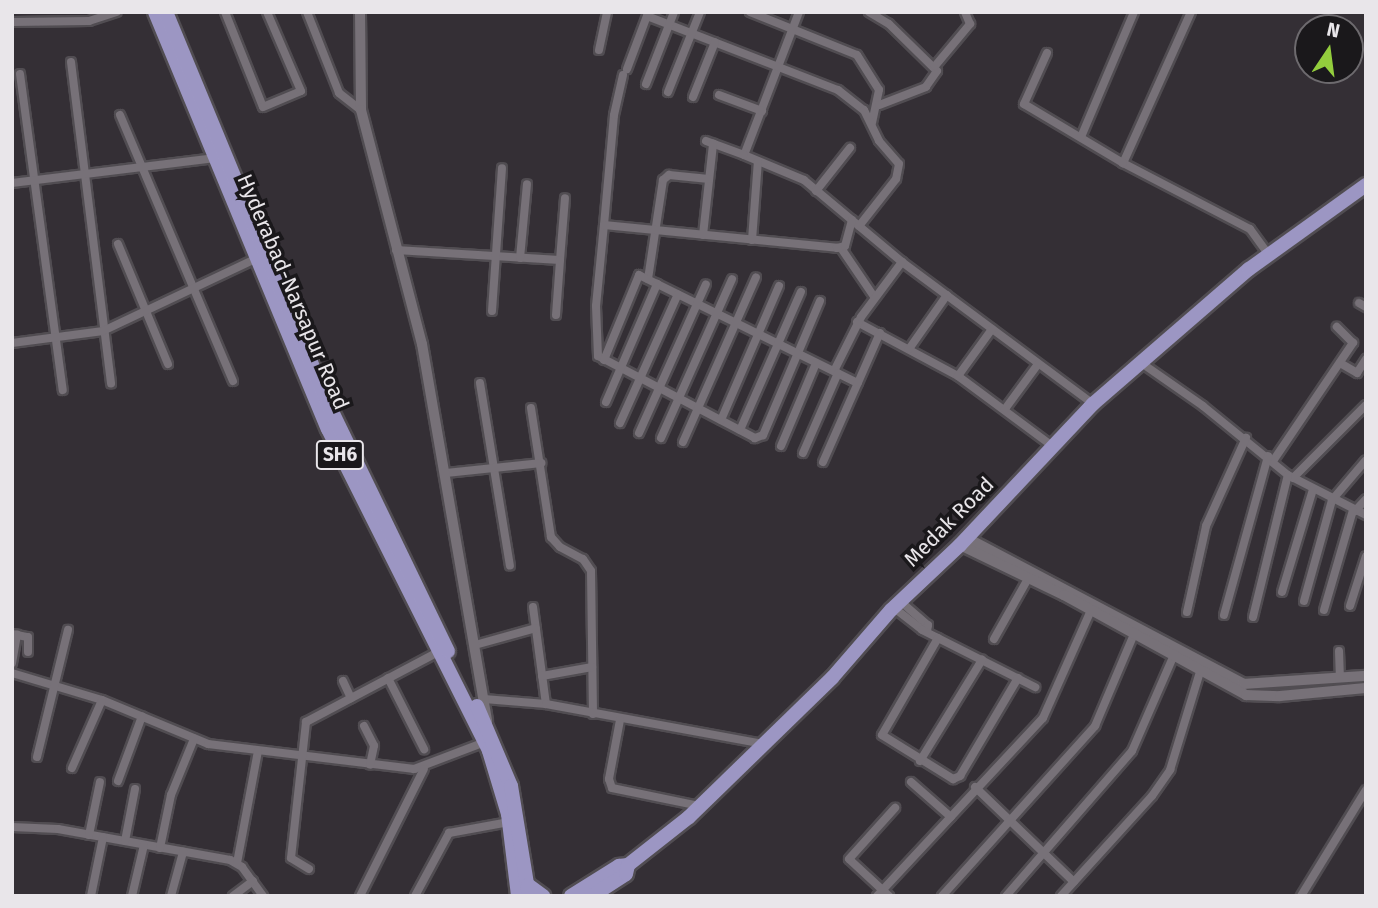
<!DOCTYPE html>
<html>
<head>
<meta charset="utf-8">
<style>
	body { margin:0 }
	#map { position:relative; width:1378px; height:908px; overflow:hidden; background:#342f35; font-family:"Fira Sans",sans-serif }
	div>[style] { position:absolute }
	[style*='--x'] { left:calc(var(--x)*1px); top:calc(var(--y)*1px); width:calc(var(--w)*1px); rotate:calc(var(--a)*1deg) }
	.roads { filter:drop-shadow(2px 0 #514d52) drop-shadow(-2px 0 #514d52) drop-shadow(0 2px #514d52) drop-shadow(0 -2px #514d52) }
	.minor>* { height:8px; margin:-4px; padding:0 4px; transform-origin:4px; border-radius:4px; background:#777178 }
	.tertiary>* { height:10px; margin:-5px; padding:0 5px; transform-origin:5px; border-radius:5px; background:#777178 }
	.primary>* { height:14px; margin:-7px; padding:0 7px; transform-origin:7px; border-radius:7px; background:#9c96c3 }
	span { translate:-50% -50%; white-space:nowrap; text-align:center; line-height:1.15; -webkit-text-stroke:7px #1a181b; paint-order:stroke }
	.shield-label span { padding:2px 5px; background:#1a181b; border:2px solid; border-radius:5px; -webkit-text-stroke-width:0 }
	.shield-label { font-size:19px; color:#e9e6ea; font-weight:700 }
	.street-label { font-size:21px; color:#e9e6ea }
	.frame { position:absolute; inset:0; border:14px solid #e9e6ea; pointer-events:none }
	.north { position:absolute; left:1294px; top:14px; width:70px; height:70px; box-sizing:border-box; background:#1a181b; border:2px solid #6d6a6e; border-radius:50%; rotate:13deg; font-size:19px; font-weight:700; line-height:28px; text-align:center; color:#e9e6ea }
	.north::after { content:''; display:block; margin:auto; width:24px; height:32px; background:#93cd3d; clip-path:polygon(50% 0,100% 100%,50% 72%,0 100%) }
</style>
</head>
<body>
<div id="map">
	<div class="roads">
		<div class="minor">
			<div style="--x:225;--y:12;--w:102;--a:68.2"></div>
			<div style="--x:263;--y:107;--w:41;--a:-22.8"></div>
			<div style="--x:301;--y:91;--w:86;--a:-113.3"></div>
			<div style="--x:307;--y:12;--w:87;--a:68.4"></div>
			<div style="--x:339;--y:93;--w:28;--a:38"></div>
			<div style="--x:750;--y:12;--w:115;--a:21.9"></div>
			<div style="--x:857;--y:55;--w:41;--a:57.8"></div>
			<div style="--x:879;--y:90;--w:33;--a:102"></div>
			<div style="--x:799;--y:12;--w:153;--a:111"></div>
			<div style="--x:744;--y:155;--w:65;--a:22.6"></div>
			<div style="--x:804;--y:180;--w:128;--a:39.9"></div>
			<div style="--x:902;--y:262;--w:238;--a:36.6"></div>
			<div style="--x:869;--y:12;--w:23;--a:31"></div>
			<div style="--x:889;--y:24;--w:67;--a:44.4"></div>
			<div style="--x:937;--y:71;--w:19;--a:125"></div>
			<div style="--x:926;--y:87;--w:50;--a:159"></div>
			<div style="--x:1191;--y:12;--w:166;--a:114.2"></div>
			<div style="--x:1123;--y:163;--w:143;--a:27.5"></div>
			<div style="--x:1250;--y:229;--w:31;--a:54"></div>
			<div style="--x:647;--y:16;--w:205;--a:21.2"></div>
			<div style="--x:838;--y:90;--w:33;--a:38"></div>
			<div style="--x:864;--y:110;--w:34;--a:64"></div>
			<div style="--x:879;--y:141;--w:30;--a:49"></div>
			<div style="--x:899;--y:164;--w:15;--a:101"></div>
			<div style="--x:896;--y:179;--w:60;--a:128.2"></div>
			<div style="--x:12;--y:22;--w:77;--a:-0.7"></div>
			<div style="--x:89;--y:21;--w:29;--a:-18"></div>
			<div style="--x:599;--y:50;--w:39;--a:-78"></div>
			<div style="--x:1047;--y:53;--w:56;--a:114.3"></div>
			<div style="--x:1024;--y:104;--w:115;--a:30.8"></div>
			<div style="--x:71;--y:62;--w:324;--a:82.9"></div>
			<div style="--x:935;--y:66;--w:55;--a:-50.2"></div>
			<div style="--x:970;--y:24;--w:13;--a:-113"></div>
			<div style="--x:627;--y:69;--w:60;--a:-69.4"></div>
			<div style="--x:20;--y:74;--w:319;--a:82.3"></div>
			<div style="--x:646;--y:84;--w:77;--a:-68.7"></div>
			<div style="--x:668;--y:92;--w:86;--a:-68.2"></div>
			<div style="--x:719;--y:95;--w:46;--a:20.4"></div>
			<div style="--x:693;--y:97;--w:59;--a:-68.2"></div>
			<div style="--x:120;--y:115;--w:289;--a:67"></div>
			<div style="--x:1081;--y:137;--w:136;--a:-67"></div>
			<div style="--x:706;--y:141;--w:40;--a:20.2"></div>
			<div style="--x:12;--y:183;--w:205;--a:-7"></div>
			<div style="--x:816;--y:191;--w:55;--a:-51.7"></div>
			<div style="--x:604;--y:225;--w:110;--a:-84.8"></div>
			<div style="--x:614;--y:115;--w:41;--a:-77.3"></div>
			<div style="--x:703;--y:235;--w:92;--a:-83.7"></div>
			<div style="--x:752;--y:240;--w:79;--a:-85.7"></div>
			<div style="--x:118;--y:244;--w:130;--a:67.4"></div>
			<div style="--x:841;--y:248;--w:60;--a:55.8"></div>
			<div style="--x:396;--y:250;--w:164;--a:3.5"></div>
			<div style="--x:560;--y:260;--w:62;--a:-85.4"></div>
			<div style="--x:520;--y:258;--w:74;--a:-84.6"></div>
			<div style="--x:648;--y:279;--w:100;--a:-81.4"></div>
			<div style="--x:663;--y:180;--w:8;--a:-40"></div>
			<div style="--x:669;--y:175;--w:40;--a:5.7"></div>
			<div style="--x:820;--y:301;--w:146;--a:113"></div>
			<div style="--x:763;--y:435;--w:9;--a:159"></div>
			<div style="--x:755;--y:438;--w:177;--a:-152.4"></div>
			<div style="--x:598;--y:356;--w:50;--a:-92.3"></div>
			<div style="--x:596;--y:306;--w:81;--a:-84.4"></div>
			<div style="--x:604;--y:225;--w:234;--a:5.6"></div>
			<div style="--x:837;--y:248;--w:8;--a:-14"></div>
			<div style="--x:845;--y:246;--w:27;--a:-75"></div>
			<div style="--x:1359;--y:303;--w:8;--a:30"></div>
			<div style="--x:492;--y:311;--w:143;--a:-86"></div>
			<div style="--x:556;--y:315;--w:55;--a:-85.8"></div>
			<div style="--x:857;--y:322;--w:115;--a:28.1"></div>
			<div style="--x:958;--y:376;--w:116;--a:36.6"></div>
			<div style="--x:12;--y:343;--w:92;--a:-7.5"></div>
			<div style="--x:103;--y:331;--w:168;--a:-25.3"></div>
			<div style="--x:909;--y:349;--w:66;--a:-54.9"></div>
			<div style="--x:604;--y:360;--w:92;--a:-67.6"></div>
			<div style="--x:639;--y:275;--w:244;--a:26.3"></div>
			<div style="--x:1140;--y:362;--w:77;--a:34.9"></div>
			<div style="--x:1203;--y:406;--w:109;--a:39.1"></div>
			<div style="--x:1288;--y:475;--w:88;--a:27.1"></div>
			<div style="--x:1340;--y:363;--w:20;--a:30"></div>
			<div style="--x:1357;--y:373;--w:17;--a:-57"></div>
			<div style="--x:834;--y:371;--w:60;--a:-63.4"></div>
			<div style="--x:861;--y:317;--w:69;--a:-53.3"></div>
			<div style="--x:958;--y:376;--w:58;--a:-54.1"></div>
			<div style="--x:480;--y:383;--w:185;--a:80.7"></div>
			<div style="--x:606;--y:402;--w:129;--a:-66.6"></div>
			<div style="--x:531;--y:408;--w:131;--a:81.2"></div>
			<div style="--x:551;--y:537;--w:13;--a:48"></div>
			<div style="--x:560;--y:547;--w:26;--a:28"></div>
			<div style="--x:583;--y:559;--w:14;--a:56"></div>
			<div style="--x:591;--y:571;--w:143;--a:89.2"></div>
			<div style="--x:1005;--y:409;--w:56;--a:-53.7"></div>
			<div style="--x:721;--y:420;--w:146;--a:-66.6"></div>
			<div style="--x:620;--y:423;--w:141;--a:-65.8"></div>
			<div style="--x:740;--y:430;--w:151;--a:-66.2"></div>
			<div style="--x:639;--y:433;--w:163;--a:-65.8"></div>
			<div style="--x:661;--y:438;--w:174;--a:-65.9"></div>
			<div style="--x:683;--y:442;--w:180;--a:-66.1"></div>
			<div style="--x:781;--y:446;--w:90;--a:-67.1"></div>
			<div style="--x:803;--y:453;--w:87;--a:-66.4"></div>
			<div style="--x:1273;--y:461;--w:143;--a:-55.9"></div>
			<div style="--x:1353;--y:343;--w:23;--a:-135"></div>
			<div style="--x:823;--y:462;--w:141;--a:-66.2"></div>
			<div style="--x:446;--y:473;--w:96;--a:-6"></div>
			<div style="--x:1293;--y:478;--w:103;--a:-45"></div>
			<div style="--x:1355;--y:511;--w:16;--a:-47"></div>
			<div style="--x:1282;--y:592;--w:108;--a:-73.2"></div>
			<div style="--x:900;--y:601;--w:37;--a:41"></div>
			<div style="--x:928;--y:625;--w:6;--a:99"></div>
			<div style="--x:1304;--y:601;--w:105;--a:-74.5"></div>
			<div style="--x:1332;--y:500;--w:52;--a:-49.6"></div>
			<div style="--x:1350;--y:606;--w:52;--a:-72.3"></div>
			<div style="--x:533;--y:607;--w:98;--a:82.4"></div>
			<div style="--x:893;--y:607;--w:37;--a:38"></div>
			<div style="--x:922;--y:630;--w:127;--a:26.8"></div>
			<div style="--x:1324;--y:610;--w:104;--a:-73.8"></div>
			<div style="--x:1187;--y:612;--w:88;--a:-77.5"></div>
			<div style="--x:1206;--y:526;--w:97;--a:-65.6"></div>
			<div style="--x:1224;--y:615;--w:165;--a:-74.5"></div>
			<div style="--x:1253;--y:617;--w:146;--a:-76.2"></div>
			<div style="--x:12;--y:634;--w:16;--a:11"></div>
			<div style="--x:28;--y:637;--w:15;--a:90"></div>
			<div style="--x:938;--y:638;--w:112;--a:120"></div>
			<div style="--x:882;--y:735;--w:84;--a:31.8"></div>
			<div style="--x:953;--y:779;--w:8;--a:-23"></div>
			<div style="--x:960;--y:776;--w:114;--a:-59.4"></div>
			<div style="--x:994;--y:639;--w:71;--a:-60.6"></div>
			<div style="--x:475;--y:645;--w:63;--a:-15.6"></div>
			<div style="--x:1339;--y:651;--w:27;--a:88"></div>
			<div style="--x:12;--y:663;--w:29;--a:-80"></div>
			<div style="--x:12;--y:673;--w:94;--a:16.7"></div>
			<div style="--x:102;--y:700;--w:115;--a:22.5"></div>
			<div style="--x:208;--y:744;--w:208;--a:6.9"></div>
			<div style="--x:414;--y:769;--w:76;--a:-20.8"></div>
			<div style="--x:542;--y:676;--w:51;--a:-10.2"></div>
			<div style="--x:388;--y:678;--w:80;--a:63.1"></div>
			<div style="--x:343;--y:681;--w:19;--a:65"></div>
			<div style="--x:484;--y:699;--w:62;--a:4.6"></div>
			<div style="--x:546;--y:704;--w:222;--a:10.4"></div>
			<div style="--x:620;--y:720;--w:60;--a:100.6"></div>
			<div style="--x:609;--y:779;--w:9;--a:72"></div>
			<div style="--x:612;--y:788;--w:90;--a:11.6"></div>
			<div style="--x:364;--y:726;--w:22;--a:63"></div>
			<div style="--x:374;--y:746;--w:19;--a:102"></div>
			<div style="--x:37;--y:757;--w:131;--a:-76.3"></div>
			<div style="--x:920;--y:761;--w:119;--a:-58.5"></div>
			<div style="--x:72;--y:768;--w:74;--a:-66.2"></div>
			<div style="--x:118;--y:781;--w:69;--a:-69.7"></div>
			<div style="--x:911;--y:782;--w:53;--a:41.2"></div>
			<div style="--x:975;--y:787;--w:137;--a:43.8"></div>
			<div style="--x:12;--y:827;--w:46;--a:2.5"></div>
			<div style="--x:58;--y:829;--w:175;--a:10.2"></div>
			<div style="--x:230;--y:860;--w:14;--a:30"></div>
			<div style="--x:242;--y:867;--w:36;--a:54"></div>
			<div style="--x:89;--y:835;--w:54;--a:-78.3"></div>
			<div style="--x:125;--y:841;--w:53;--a:-79.1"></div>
			<div style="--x:160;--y:848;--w:54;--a:-78.3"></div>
			<div style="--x:171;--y:795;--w:61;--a:-67.7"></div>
			<div style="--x:237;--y:863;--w:114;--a:-79.4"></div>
			<div style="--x:309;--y:869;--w:21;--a:-149"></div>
			<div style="--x:291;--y:858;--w:137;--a:-83.7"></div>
			<div style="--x:306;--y:722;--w:149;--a:-27.9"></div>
			<div style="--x:91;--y:896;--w:60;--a:-78.5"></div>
			<div style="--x:132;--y:896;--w:52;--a:-76.8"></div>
			<div style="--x:171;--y:896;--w:46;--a:-74.7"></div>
			<div style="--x:233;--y:896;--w:25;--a:-37"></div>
			<div style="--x:360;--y:896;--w:142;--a:-63.3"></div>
			<div style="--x:415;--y:896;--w:72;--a:-61.6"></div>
			<div style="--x:449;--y:833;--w:61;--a:-10.4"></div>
			<div style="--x:877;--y:896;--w:243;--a:-47"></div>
			<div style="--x:1043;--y:718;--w:118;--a:-66"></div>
			<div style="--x:889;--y:896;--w:54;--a:-137.2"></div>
			<div style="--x:849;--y:859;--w:69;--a:-48"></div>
			<div style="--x:942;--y:896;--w:229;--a:-48"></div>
			<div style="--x:1095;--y:726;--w:100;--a:-67"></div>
			<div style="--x:1006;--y:896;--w:192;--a:-49"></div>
			<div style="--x:1132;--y:751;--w:103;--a:-66.4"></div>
			<div style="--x:1061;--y:896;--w:135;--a:-47.7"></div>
			<div style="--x:1152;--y:796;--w:32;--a:-55"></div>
			<div style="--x:1170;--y:770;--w:102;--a:-73"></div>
			<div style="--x:1301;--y:896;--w:124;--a:-58.5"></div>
		</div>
		<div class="tertiary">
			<div style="--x:360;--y:12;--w:98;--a:89.4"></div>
			<div style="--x:361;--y:110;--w:242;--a:75.4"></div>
			<div style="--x:422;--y:344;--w:383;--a:80.2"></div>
			<div style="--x:967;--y:538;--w:313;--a:27.8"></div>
			<div style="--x:1244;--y:684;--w:122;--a:-3.8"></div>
			<div style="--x:960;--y:545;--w:115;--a:25.7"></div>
			<div style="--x:1064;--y:595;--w:208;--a:28.8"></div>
			<div style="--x:1246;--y:695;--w:34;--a:2"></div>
			<div style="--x:1280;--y:696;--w:86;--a:-5.3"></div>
		</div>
		<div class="primary">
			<div style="--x:155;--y:12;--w:451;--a:67.5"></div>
			<div style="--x:328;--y:429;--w:360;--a:63.4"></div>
			<div style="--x:489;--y:751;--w:66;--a:73.2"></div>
			<div style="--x:508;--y:814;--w:83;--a:83"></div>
			<div style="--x:166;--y:12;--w:421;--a:67.5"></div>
			<div style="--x:327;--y:401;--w:278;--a:64.2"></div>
			<div style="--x:477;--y:706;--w:87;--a:67"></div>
			<div style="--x:511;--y:786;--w:111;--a:80.7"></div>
			<div style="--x:528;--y:885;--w:19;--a:36"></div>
			<div style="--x:571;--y:896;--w:57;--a:-32"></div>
			<div style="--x:619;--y:866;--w:9;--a:-6"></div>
			<div style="--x:628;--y:865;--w:78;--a:-38.2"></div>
			<div style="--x:689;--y:817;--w:199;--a:-44.2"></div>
			<div style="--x:832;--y:678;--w:90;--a:-49.1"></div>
			<div style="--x:891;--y:610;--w:95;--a:-43.3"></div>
			<div style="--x:960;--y:545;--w:194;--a:-46.7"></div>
			<div style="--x:1093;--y:404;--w:206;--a:-40.9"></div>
			<div style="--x:1249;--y:269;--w:144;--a:-35.7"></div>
			<div style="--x:592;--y:896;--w:40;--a:-32.9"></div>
			<div style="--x:626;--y:874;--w:9;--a:-77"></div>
		</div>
	</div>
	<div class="shield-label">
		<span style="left:340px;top:455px">SH6</span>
	</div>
	<div class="street-label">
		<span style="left:293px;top:292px;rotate:67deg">Hyderabad-Narsapur Road</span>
		<span style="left:949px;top:522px;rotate:-45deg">Medak Road</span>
	</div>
	<div class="frame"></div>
	<div class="north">N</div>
</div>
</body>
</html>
